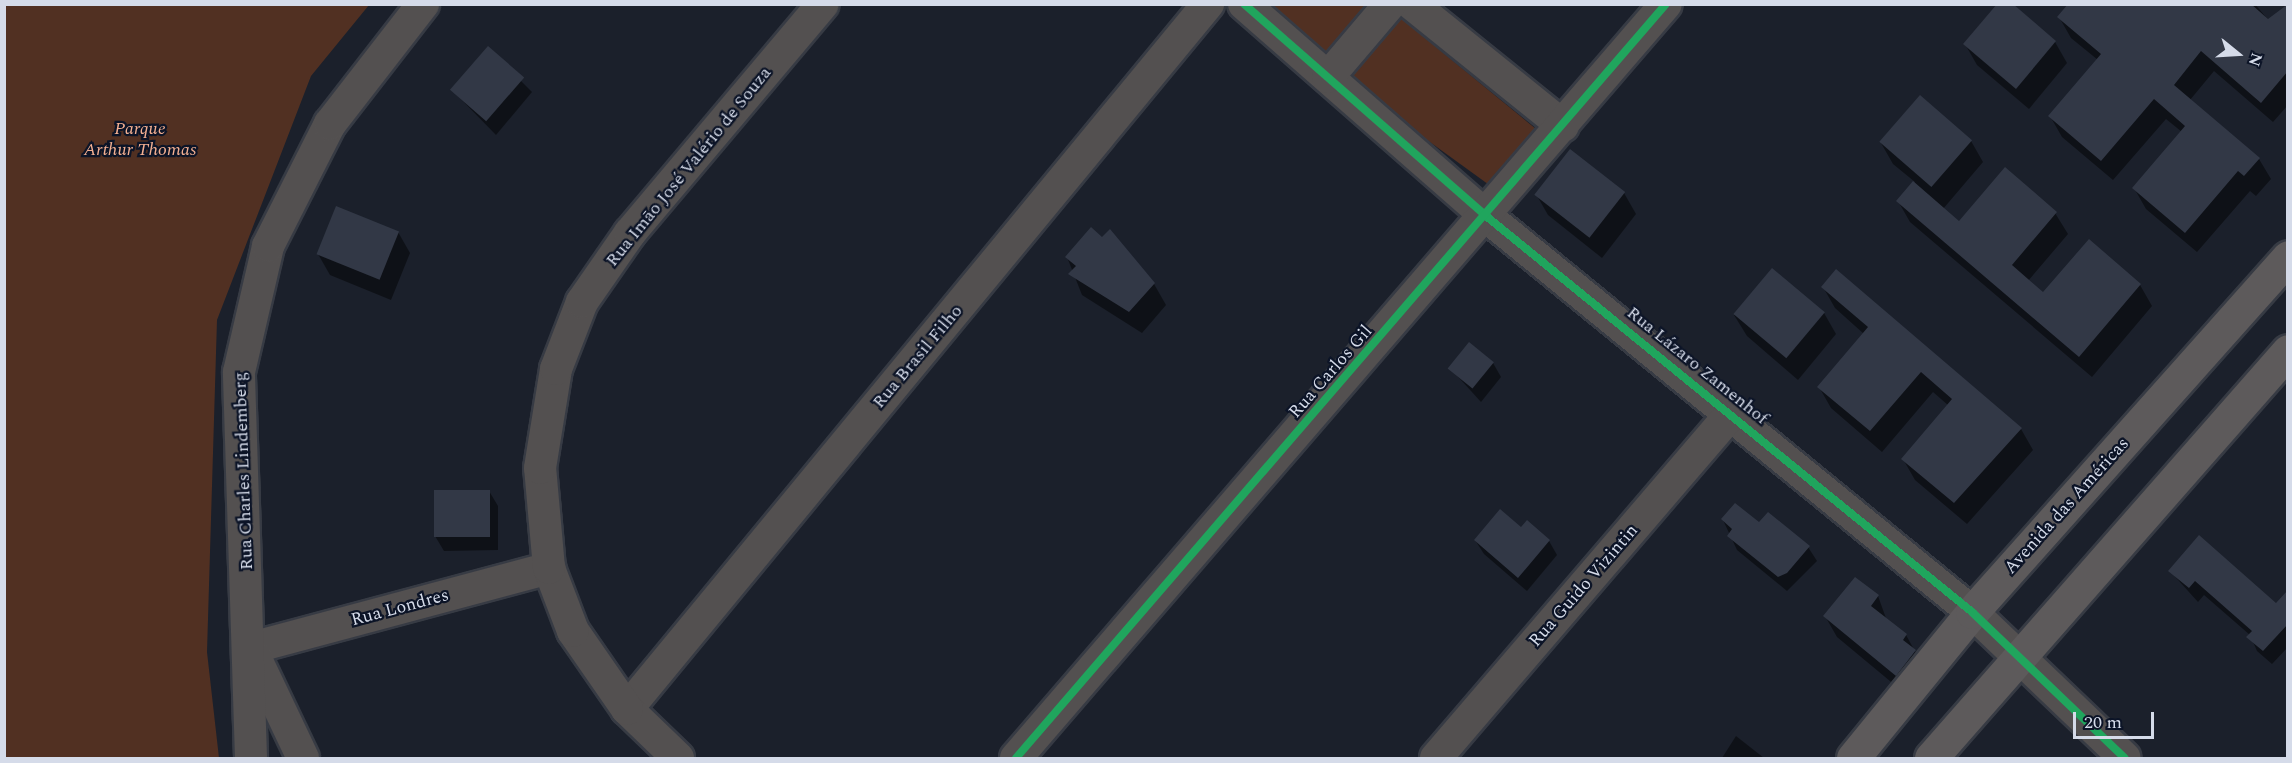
<!DOCTYPE html>
<html>
<head>
<meta charset="utf-8">
<style>
	body { margin:0 }
	#map { position:relative; width:2292px; height:763px; overflow:hidden; background:#1b202b; font-family:Spectral,serif }
	div>[style] { position:absolute }
	[style*='--x'] { left:calc(var(--x)*1px); top:calc(var(--y)*1px); width:calc(var(--w)*1px); rotate:calc(var(--a)*1deg) }
	.green>* { inset:0; background:#513022 }
	.shadow>* { inset:0; background:#0007 }
	.building>* { inset:0; background:#323846; transform-origin:0 0 }
	.roads { filter:drop-shadow(2px 0 #373b44) drop-shadow(-2px 0 #373b44) drop-shadow(0 2px #373b44) drop-shadow(0 -2px #373b44) }
	.minor>* { height:32px; margin:-16px; padding:0 16px; transform-origin:16px; border-radius:16px; background:#535050 }
	.major>* { height:33px; margin:-16.5px; padding:0 16.5px; transform-origin:16.5px; border-radius:16.5px; background:#5d5a5b }
	.cycleway>* { height:8px; margin:-4px; padding:0 4px; transform-origin:4px; border-radius:4px; background:#20a55d }
	span { translate:-50% -50%; white-space:nowrap; text-align:center; line-height:1.15; -webkit-text-stroke:4.5px #0c1427; paint-order:stroke }
	.park-label { font-size:18px; color:#f4b092; font-style:italic }
	.street-label { font-size:18px; color:#d5dbe9 }
	.frame { position:absolute; inset:0; border:6px solid #d5dbe9; pointer-events:none }
	.north { position:absolute; left:2208px; top:24px; width:60px; height:60px; -webkit-text-stroke:4px #0c1427; paint-order:stroke; rotate:108deg; font-size:16px; font-weight:700; line-height:24px; text-align:center; color:#d5dbe9 }
	.north::after { content:''; display:block; margin:auto; width:21px; height:27px; background:#d5dbe9; clip-path:polygon(50% 0,100% 100%,50% 72%,0 100%) }
	.scale { position:absolute; left:2073px; top:712px; width:81px; height:27px; box-sizing:border-box; border:3px solid #d5dbe9; border-top:0; padding-left:8px; font-size:18px; line-height:21px; white-space:nowrap; color:#d5dbe9; -webkit-text-stroke:4px #0c1427; paint-order:stroke }
</style>
</head>
<body>
<div id="map">
	<div class="green">
		<div style="clip-path:polygon(4px 5px,369px 5px,311px 76px,217px 320px,207px 652px,219px 758px,5px 758px)"></div>
		<div style="clip-path:polygon(1260px 5px,1379px 5px,1331px 61px)"></div>
		<div style="clip-path:polygon(1397px 15px,1536px 129px,1492px 187px,1340px 77px)"></div>
	</div>
	<div class="shadow">
		<div style="clip-path:polygon(2011px 4px,2055px 42px,2067px 63px,2029px 109px,1977px 65px,1965px 44px)"></div>
		<div style="clip-path:polygon(2149px 4px,2255px 4px,2269px 21px,2288px 4px,2288px 105px,2273px 122px,2214px 71px,2190px 100px,2259px 159px,2271px 179px,2256px 196px,2250px 191px,2197px 252px,2146px 209px,2134px 188px,2182px 132px,2166px 119px,2113px 180px,2062px 137px,2050px 116px,2098px 60px,2071px 38px,2059px 17px)"></div>
		<div style="clip-path:polygon(488px 48px,532px 92px,496px 135px,453px 91px)"></div>
		<div style="clip-path:polygon(1920px 97px,1971px 141px,1983px 162px,1943px 209px,1959px 223px,2055px 213px,2068px 234px,2028px 281px,2043px 294px,2140px 285px,2152px 306px,2092px 377px,1910px 222px,1898px 201px,1915px 182px,1893px 164px,1881px 143px)"></div>
		<div style="clip-path:polygon(1624px 193px,1636px 214px,1602px 258px,1548px 215px,1536px 194px)"></div>
		<div style="clip-path:polygon(398px 232px,410px 253px,391px 300px,330px 275px,318px 254px)"></div>
		<div style="clip-path:polygon(1067px 257px,1154px 284px,1166px 305px,1142px 333px,1082px 295px)"></div>
		<div style="clip-path:polygon(1823px 287px,2021px 429px,2033px 450px,1967px 524px,1915px 480px,1903px 459px,1949px 406px,1933px 392px,1882px 452px,1831px 408px,1819px 387px,1864px 334px,1835px 308px)"></div>
		<div style="clip-path:polygon(1824px 313px,1836px 334px,1798px 380px,1747px 336px,1734px 315px)"></div>
		<div style="clip-path:polygon(1493px 363px,1501px 377px,1481px 402px,1451px 369px)"></div>
		<div style="clip-path:polygon(489px 491px,498px 506px,498px 550px,444px 551px,435px 536px)"></div>
		<div style="clip-path:polygon(1723px 520px,1759px 524px,1808px 547px,1817px 561px,1787px 591px,1737px 550px)"></div>
		<div style="clip-path:polygon(1521px 529px,1549px 541px,1557px 555px,1527px 591px,1484px 554px,1475px 540px)"></div>
		<div style="clip-path:polygon(2170px 571px,2288px 614px,2288px 647px,2272px 664px,2257px 651px,2250px 635px,2204px 595px,2198px 602px)"></div>
		<div style="clip-path:polygon(1855px 579px,1878px 596px,1887px 621px,1906px 635px,1927px 673px,1908px 696px,1837px 637px,1825px 616px)"></div>
		<div style="clip-path:polygon(1736px 736px,1764px 758px,1722px 758px)"></div>
	</div>
	<div class="building">
		<div style="clip-path:polygon(1997px 4px,2013px 4px,2056px 41px,2016px 89px,1963px 44px)"></div>
		<div style="clip-path:polygon(2068px 4px,2251px 4px,2268px 19px,2288px 4px,2288px 71px,2261px 103px,2201px 51px,2174px 85px,2260px 158px,2244px 176px,2238px 171px,2185px 233px,2132px 188px,2185px 126px,2154px 99px,2101px 161px,2048px 116px,2101px 54px,2057px 17px)"></div>
		<div style="left:488px;top:46px;width:48px;height:58px;rotate:41deg"></div>
		<div style="left:1920px;top:95px;width:69px;height:62px;rotate:41deg"></div>
		<div style="left:1570px;top:149px;width:70px;height:58px;rotate:38deg"></div>
		<div style="clip-path:polygon(2005px 167px,2057px 212px,2012px 265px,2043px 292px,2089px 239px,2141px 284px,2079px 357px,1896px 201px,1913px 181px,1959px 221px)"></div>
		<div style="left:336px;top:206px;width:68px;height:52px;rotate:22deg"></div>
		<div style="clip-path:polygon(1091px 227px,1102px 237px,1110px 229px,1155px 283px,1129px 312px,1068px 274px,1076px 266px,1065px 257px)"></div>
		<div style="left:1772px;top:268px;width:69px;height:60px;rotate:40deg"></div>
		<div style="clip-path:polygon(1836px 269px,2022px 428px,1954px 503px,1901px 459px,1952px 399px,1921px 372px,1870px 431px,1817px 387px,1868px 327px,1821px 287px)"></div>
		<div style="left:1469px;top:342px;width:32px;height:34px;rotate:39deg"></div>
		<div style="left:434px;top:490px;width:56px;height:47px"></div>
		<div style="clip-path:polygon(1735px 503px,1759px 522px,1768px 512px,1810px 546px,1787px 573px,1778px 577px,1727px 536px,1732px 529px,1721px 519px)"></div>
		<div style="clip-path:polygon(1500px 509px,1521px 527px,1527px 520px,1550px 540px,1518px 578px,1474px 540px)"></div>
		<div style="clip-path:polygon(2199px 535px,2276px 603px,2288px 590px,2288px 624px,2263px 651px,2246px 637px,2252px 631px,2195px 581px,2189px 588px,2168px 571px)"></div>
		<div style="clip-path:polygon(1855px 577px,1879px 595px,1871px 606px,1907px 634px,1903px 640px,1916px 650px,1896px 676px,1823px 616px)"></div>
	</div>
	<div class="roads">
		<div class="minor">
			<div style="--x:1244;--y:4;--w:322;--a:41.2"></div>
			<div style="--x:1486;--y:216;--w:627;--a:39.17"></div>
			<div style="--x:1972;--y:612;--w:211;--a:43.7"></div>
			<div style="--x:1412;--y:4;--w:194;--a:38.9"></div>
			<div style="--x:1328;--y:77;--w:96;--a:-49.7"></div>
			<div style="--x:251;--y:648;--w:309;--a:-15"></div>
			<div style="--x:255;--y:657;--w:112;--a:64.6"></div>
			<div style="--x:627;--y:709;--w:914;--a:-50.51"></div>
			<div style="--x:251;--y:758;--w:386;--a:-91.8"></div>
			<div style="--x:239;--y:372;--w:129;--a:-77"></div>
			<div style="--x:268;--y:246;--w:137;--a:-63.1"></div>
			<div style="--x:330;--y:124;--w:152;--a:-52.2"></div>
			<div style="--x:678;--y:758;--w:71;--a:-136.1"></div>
			<div style="--x:627;--y:709;--w:95;--a:-124.7"></div>
			<div style="--x:573;--y:631;--w:67;--a:-110.9"></div>
			<div style="--x:549;--y:568;--w:100;--a:-95.1"></div>
			<div style="--x:540;--y:468;--w:100;--a:-80.8"></div>
			<div style="--x:556;--y:369;--w:72;--a:-68.8"></div>
			<div style="--x:582;--y:302;--w:84;--a:-55.2"></div>
			<div style="--x:630;--y:233;--w:299;--a:-49.9"></div>
			<div style="--x:1016;--y:758;--w:995;--a:-49.24"></div>
			<div style="--x:1436;--y:758;--w:455;--a:-49.4"></div>
		</div>
		<div class="major">
			<div style="--x:1853;--y:758;--w:188;--a:-50.8"></div>
			<div style="--x:1972;--y:612;--w:475;--a:-48.3"></div>
			<div style="--x:1931;--y:758;--w:541;--a:-48.74"></div>
		</div>
	</div>
	<div class="cycleway">
		<div style="--x:1244;--y:4;--w:322;--a:41.2"></div>
		<div style="--x:1486;--y:216;--w:627;--a:39.17"></div>
		<div style="--x:1972;--y:612;--w:211;--a:43.7"></div>
		<div style="--x:1016;--y:758;--w:995;--a:-49.24"></div>
	</div>
	<div class="park-label">
		<span style="left:140px;top:140px">Parque<br>Arthur Thomas</span>
	</div>
	<div class="street-label">
		<span style="left:689px;top:167px;rotate:-51deg">Rua Imão José Valério de Souza</span>
		<span style="left:918px;top:357px;rotate:-50deg">Rua Brasil Filho</span>
		<span style="left:1697px;top:366px;rotate:39deg">Rua Lázaro Zamenhof</span>
		<span style="left:1331px;top:372px;rotate:-49deg">Rua Carlos Gil</span>
		<span style="left:244px;top:471px;rotate:-92deg">Rua Charles Lindemberg</span>
		<span style="left:2067px;top:506px;rotate:-48deg">Avenida das Américas</span>
		<span style="left:1584px;top:586px;rotate:-49deg">Rua Guido Vizintin</span>
		<span style="left:400px;top:608px;rotate:-15deg">Rua Londres</span>
	</div>
	<div class="frame"></div>
	<div class="north">N</div>
	<div class="scale">20 m</div>
</div>
</body>
</html>
